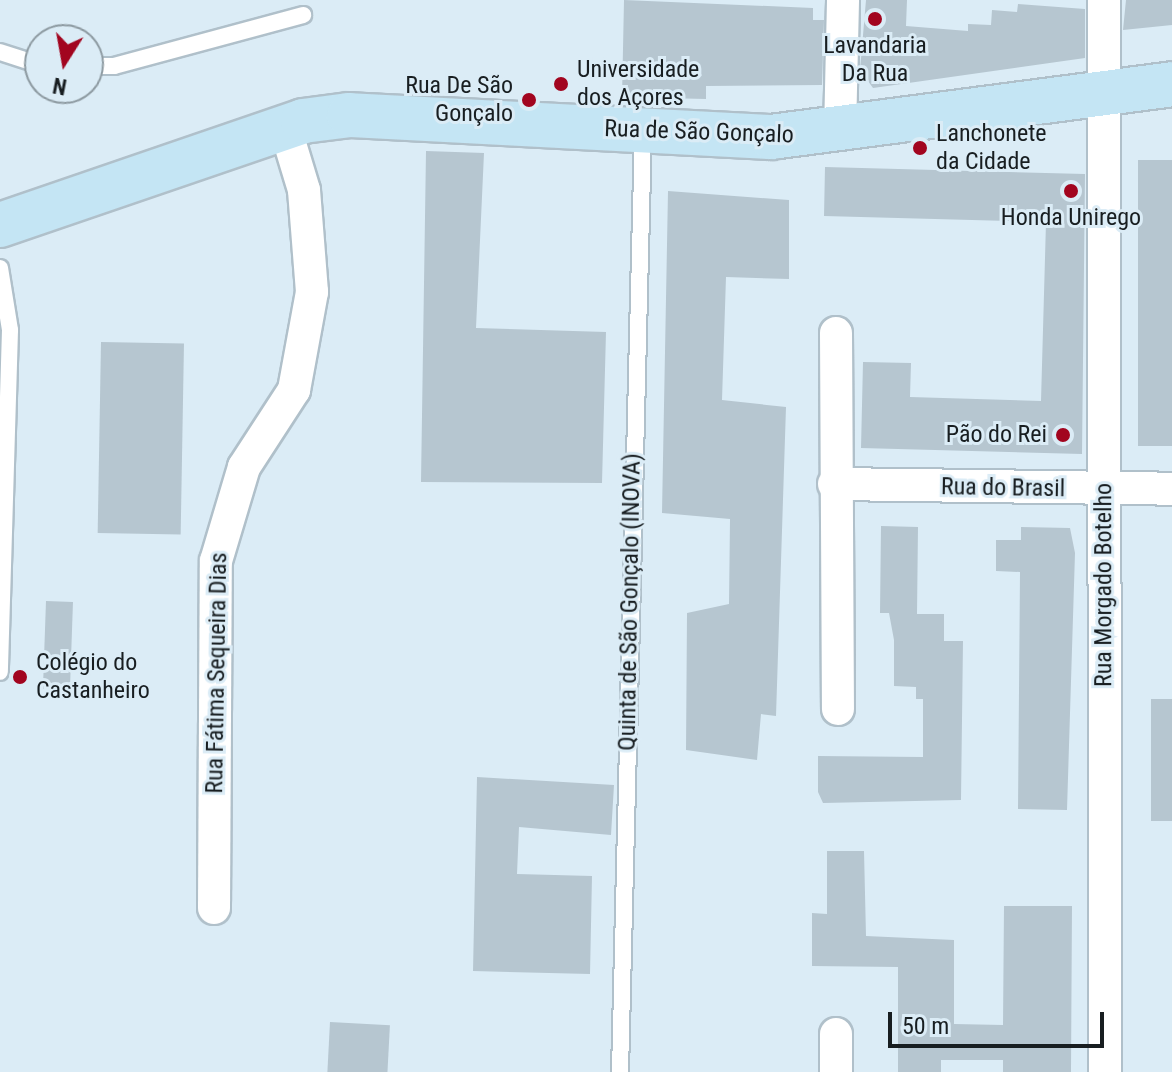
<!DOCTYPE html>
<html>
<head>
<meta charset="utf-8">
<style>
	body { margin:0 }
	#map { position:relative; width:1172px; height:1072px; overflow:hidden; background:#dbecf6; font-family:"Roboto Condensed",sans-serif }
	div>[style] { position:absolute }
	[style*='--x'] { left:calc(var(--x)*1px); top:calc(var(--y)*1px); width:calc(var(--w)*1px); rotate:calc(var(--a)*1deg) }
	.building>* { inset:0; background:#b6c6d0; transform-origin:0 0 }
	.roads { filter:drop-shadow(2px 0 #b0c0ca) drop-shadow(-2px 0 #b0c0ca) drop-shadow(0 2px #b0c0ca) drop-shadow(0 -2px #b0c0ca) }
	.lane>* { height:16px; margin:-8px; padding:0 8px; transform-origin:8px; border-radius:8px; background:#fff }
	.street>* { height:32px; margin:-16px; padding:0 16px; transform-origin:16px; border-radius:16px; background:#fff }
	.secondary>* { height:44px; margin:-22px; padding:0 22px; transform-origin:22px; border-radius:22px; background:#c4e5f4 }
	.dots>* { width:22px; height:22px; translate:-50% -50%; box-sizing:border-box; border:4px solid #dbecf6; border-radius:50% }
	span { translate:-50% -50%; white-space:nowrap; text-align:center; line-height:1.15; -webkit-text-stroke:6px #dbecf6; paint-order:stroke }
	.poi-label { font-size:24px; color:#181e21 }
	.left { translate:0 -50%; text-align:left }
	.right { translate:-100% -50%; text-align:right }
	.street-label { font-size:24px; color:#181e21 }
	.north { position:absolute; left:24px; top:24px; width:80px; height:80px; box-sizing:border-box; background:#dbecf6; border:2px solid #8d9aa1; border-radius:50%; rotate:191deg; font-size:22px; font-weight:700; line-height:32px; text-align:center; color:#181e21 }
	.north::after { content:''; display:block; margin:auto; width:28px; height:36px; background:#a2051f; clip-path:polygon(50% 0,100% 100%,50% 72%,0 100%) }
	.scale { position:absolute; left:888px; top:1012px; width:216px; height:36px; box-sizing:border-box; border:4px solid #181e21; border-top:0; padding-left:10px; font-size:24px; line-height:28px; white-space:nowrap; color:#181e21; -webkit-text-stroke:6px #dbecf6; paint-order:stroke }
</style>
</head>
<body>
<div id="map">
	<div class="building">
		<div style="clip-path:polygon(624px 0,813px 8px,813px 20px,824px 20px,822px 85px,706px 86px,706px 99px,622px 97px)"></div>
		<div style="clip-path:polygon(866px 0,907px 0,906px 26px,968px 31px,968px 24px,991px 25px,992px 10px,1017px 12px,1018px 4px,1085px 9px,1085px 58px,873px 88px,860px 70px)"></div>
		<div style="clip-path:polygon(1126px 0,1172px 0,1172px 25px,1123px 30px)"></div>
		<div style="clip-path:polygon(426px 151px,484px 153px,476px 328px,606px 332px,602px 483px,421px 482px)"></div>
		<div style="left:1138px;top:160px;width:34px;height:286px"></div>
		<div style="clip-path:polygon(825px 167px,1085px 174px,1082px 454px,861px 448px,863px 362px,911px 363px,910px 397px,1041px 401px,1046px 222px,824px 216px)"></div>
		<div style="clip-path:polygon(668px 191px,789px 200px,789px 279px,726px 277px,722px 400px,786px 407px,776px 716px,761px 714px,757px 760px,686px 750px,687px 613px,729px 604px,730px 519px,662px 513px)"></div>
		<div style="left:101px;top:342px;width:83px;height:191px;rotate:1deg"></div>
		<div style="clip-path:polygon(881px 526px,918px 527px,917px 614px,944px 614px,944px 641px,963px 641px,961px 800px,823px 803px,818px 792px,818px 756px,923px 757px,923px 699px,916px 699px,916px 687px,894px 686px,894px 640px,889px 613px,880px 613px)"></div>
		<div style="clip-path:polygon(1021px 527px,1070px 528px,1075px 553px,1067px 810px,1018px 809px,1020px 572px,996px 571px,996px 540px,1021px 540px)"></div>
		<div style="left:46px;top:601px;width:27px;height:88px;rotate:2deg"></div>
		<div style="left:1151px;top:699px;width:21px;height:122px"></div>
		<div style="clip-path:polygon(477px 777px,614px 785px,611px 835px,519px 827px,517px 874px,592px 876px,590px 974px,473px 971px)"></div>
		<div style="clip-path:polygon(827px 851px,864px 851px,866px 936px,954px 940px,954px 1024px,1003px 1025px,1004px 906px,1072px 906px,1071px 1072px,1003px 1072px,1003px 1060px,941px 1060px,941px 1072px,898px 1072px,898px 967px,812px 966px,812px 913px,827px 914px)"></div>
		<div style="left:330px;top:1022px;width:60px;height:50px;rotate:3deg"></div>
	</div>
	<div class="roads">
		<div class="lane">
			<div style="--x:0;--y:52;--w:42;--a:18"></div>
			<div style="--x:88;--y:66;--w:26;--a:0"></div>
			<div style="--x:114;--y:66;--w:196;--a:-15.1"></div>
			<div style="--x:0;--y:268;--w:63;--a:80.8"></div>
			<div style="--x:10;--y:330;--w:342;--a:91.7"></div>
			<div style="--x:620;--y:1072;--w:940;--a:-88.6"></div>
		</div>
		<div class="street">
			<div style="--x:1104;--y:0;--w:1072;--a:89.95"></div>
			<div style="--x:840;--y:133;--w:133;--a:-88.7"></div>
			<div style="--x:836;--y:333;--w:376;--a:89.7"></div>
			<div style="--x:834;--y:484;--w:338;--a:0.8"></div>
			<div style="--x:214;--y:908;--w:347;--a:-89.7"></div>
			<div style="--x:216;--y:561;--w:98;--a:-73.4"></div>
			<div style="--x:244;--y:467;--w:92;--a:-57"></div>
			<div style="--x:294;--y:390;--w:100;--a:-79.6"></div>
			<div style="--x:312;--y:292;--w:102;--a:-94.5"></div>
			<div style="--x:304;--y:190;--w:66;--a:-106.8"></div>
			<div style="--x:836;--y:1072;--w:38;--a:-90"></div>
		</div>
		<div class="secondary">
			<div style="--x:0;--y:225;--w:320;--a:-18.9"></div>
			<div style="--x:303;--y:121;--w:46;--a:-7.4"></div>
			<div style="--x:349;--y:115;--w:423;--a:3"></div>
			<div style="--x:771;--y:137;--w:404;--a:-7.5"></div>
		</div>
	</div>
	<div class="dots">
		<div style="left:875px;top:19px;background:#a2051f"></div>
		<div style="left:561px;top:84px;background:#a2051f"></div>
		<div style="left:529px;top:100px;background:#a2051f"></div>
		<div style="left:920px;top:148px;background:#a2051f"></div>
		<div style="left:1071px;top:191px;background:#a2051f"></div>
		<div style="left:1063px;top:435px;background:#a2051f"></div>
		<div style="left:20px;top:677px;background:#a2051f"></div>
	</div>
	<div class="poi-label">
		<span style="left:875px;top:60px">Lavandaria<br>Da Rua</span>
		<span class="left" style="left:577px;top:84px">Universidade<br>dos Açores</span>
		<span class="right" style="left:513px;top:100px">Rua De São<br>Gonçalo</span>
		<span class="left" style="left:936px;top:148px">Lanchonete<br>da Cidade</span>
		<span style="left:1071px;top:218px">Honda Unirego</span>
		<span class="right" style="left:1047px;top:435px">Pão do Rei</span>
		<span class="left" style="left:36px;top:677px">Colégio do<br>Castanheiro</span>
	</div>
	<div class="street-label">
		<span style="left:699px;top:132px;rotate:2deg">Rua de São Gonçalo</span>
		<span style="left:1003px;top:488px;rotate:1deg">Rua do Brasil</span>
		<span style="left:1104px;top:585px;rotate:-90deg">Rua Morgado Botelho</span>
		<span style="left:630px;top:602px;rotate:-89deg">Quinta de São Gonçalo (INOVA)</span>
		<span style="left:217px;top:673px;rotate:-89deg">Rua Fátima Sequeira Dias</span>
	</div>
	<div class="north">N</div>
	<div class="scale">50 m</div>
</div>
</body>
</html>
